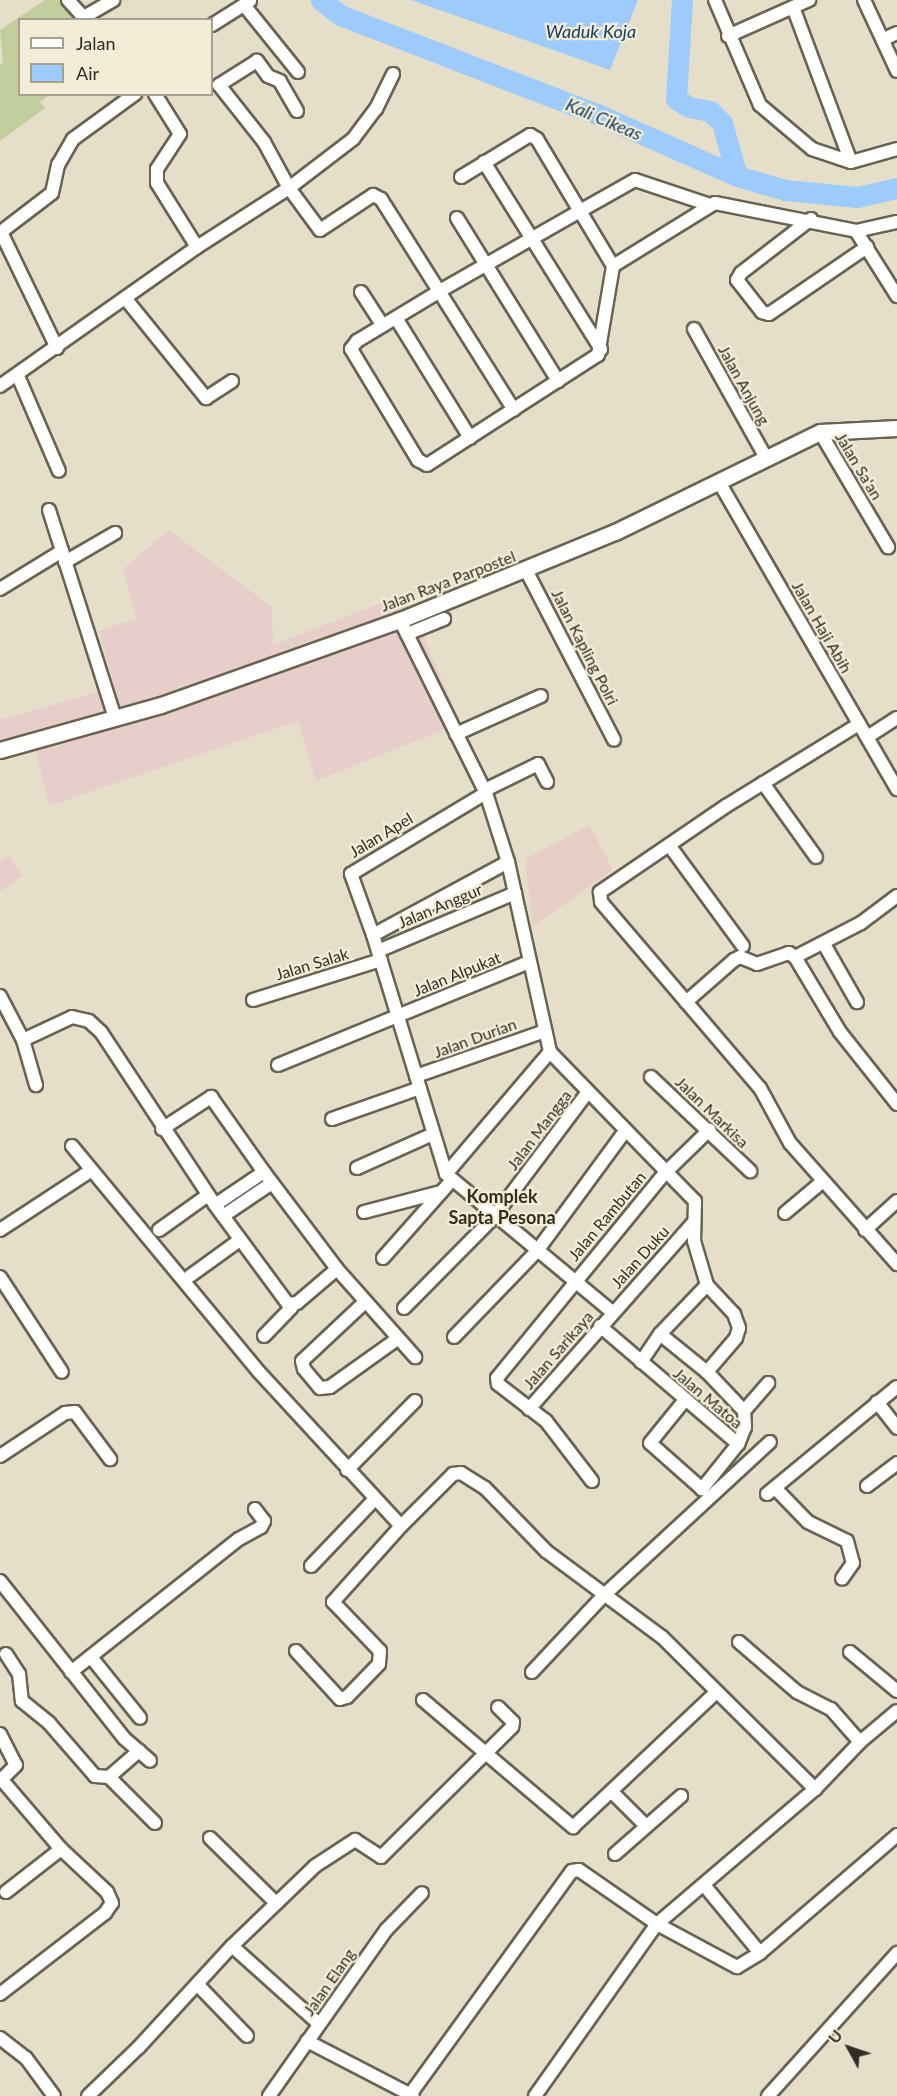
<!DOCTYPE html>
<html>
<head>
<meta charset="utf-8">
<style>
	body { margin:0 }
	#map { position:relative; width:897px; height:2096px; overflow:hidden; background:#e5dfc9; font-family:Lato,sans-serif }
	div>[style] { position:absolute }
	[style*='--x'] { left:calc(var(--x)*1px); top:calc(var(--y)*1px); width:calc(var(--w)*1px); rotate:calc(var(--a)*1deg) }
	.commercial>* { inset:0; background:#e8ceca }
	.education>* { inset:0; background:#e7cfc6 }
	.green>* { inset:0; background:#c2ce9c }
	.water>* { inset:0; background:#9dcbfb }
	.river>* { height:21px; margin:-10.5px; padding:0 10.5px; transform-origin:10.5px; border-radius:10.5px; background:#9dcbfb }
	.roads { filter:drop-shadow(2px 0 #696350) drop-shadow(-2px 0 #696350) drop-shadow(0 2px #696350) drop-shadow(0 -2px #696350) }
	.minor>* { height:12px; margin:-6px; padding:0 6px; transform-origin:6px; border-radius:6px; background:#fff }
	.major>* { height:15px; margin:-7.5px; padding:0 7.5px; transform-origin:7.5px; border-radius:7.5px; background:#fff }
	span { translate:-50% -50%; white-space:nowrap; text-align:center; line-height:1.15; -webkit-text-stroke:4.5px #f3ecd6; paint-order:stroke }
	.street-label { font-size:16px; color:#302d25 }
	.water-label { font-size:18px; color:#163f66; font-style:italic }
	.neighbourhood-label { font-size:18px; color:#342e1d; font-weight:700 }
	.legend { position:absolute; left:18px; top:18px; width:195px; height:78px; box-sizing:border-box; background:#f3ecd6; border:2px solid #a5a08f; margin:0; padding:8px 10px; list-style:none; font-size:18px; color:#302d25 }
	.legend li { display:flex; align-items:center; gap:12px; height:30px }
	.legend b { width:30px; border:2px solid #a5a08f }
	.north { position:absolute; left:819px; top:2018px; width:60px; height:60px; -webkit-text-stroke:4px #f3ecd6; paint-order:stroke; rotate:310deg; font-size:16px; font-weight:700; line-height:24px; text-align:center; color:#302d25 }
	.north::after { content:''; display:block; margin:auto; width:21px; height:27px; background:#302d25; clip-path:polygon(50% 0,100% 100%,50% 72%,0 100%) }
</style>
</head>
<body>
<div id="map">
	<div class="commercial">
		<div style="clip-path:polygon(169px 530px,272px 607px,273px 645px,404px 594px,461px 723px,316px 781px,298px 721px,49px 806px,35px 746px,0 756px,0 720px,115px 687px,99px 631px,136px 618px,123px 569px)"></div>
		<div style="clip-path:polygon(10px 856px,23px 876px,0 891px,0 861px)"></div>
	</div>
	<div class="education">
		<div style="clip-path:polygon(589px 825px,613px 870px,533px 926px,525px 859px)"></div>
	</div>
	<div class="green">
		<div style="clip-path:polygon(45px 0,60px 0,76px 19px,20px 20px,20px 94px,49px 95px,40px 102px,45px 108px,0 141px,0 65px,3px 62px,0 30px)"></div>
	</div>
	<div class="water">
		<div style="clip-path:polygon(411px 0,638px 0,610px 70px)"></div>
	</div>
	<div class="river">
		<div style="--x:321;--y:0;--w:24;--a:38"></div>
		<div style="--x:340;--y:15;--w:275;--a:21.1"></div>
		<div style="--x:597;--y:114;--w:153;--a:23.9"></div>
		<div style="--x:737;--y:176;--w:50;--a:16.3"></div>
		<div style="--x:785;--y:190;--w:72;--a:5.6"></div>
		<div style="--x:857;--y:197;--w:41;--a:-12.7"></div>
		<div style="--x:682;--y:0;--w:99;--a:93.5"></div>
		<div style="--x:676;--y:99;--w:15;--a:32"></div>
		<div style="--x:689;--y:107;--w:21;--a:11"></div>
		<div style="--x:710;--y:111;--w:17;--a:45"></div>
		<div style="--x:722;--y:123;--w:55;--a:74.2"></div>
	</div>
	<div class="roads">
		<div class="minor">
			<div style="--x:68;--y:0;--w:27;--a:48"></div>
			<div style="--x:715;--y:0;--w:114;--a:66.8"></div>
			<div style="--x:760;--y:105;--w:68;--a:40.2"></div>
			<div style="--x:812;--y:149;--w:41;--a:18.4"></div>
			<div style="--x:851;--y:162;--w:48;--a:-15.8"></div>
			<div style="--x:864;--y:0;--w:78;--a:65.1"></div>
			<div style="--x:244;--y:5;--w:86;--a:51.1"></div>
			<div style="--x:793;--y:7;--w:165;--a:69.5"></div>
			<div style="--x:84;--y:17;--w:34;--a:-30"></div>
			<div style="--x:212;--y:25;--w:45;--a:-32.3"></div>
			<div style="--x:728;--y:36;--w:89;--a:-24"></div>
			<div style="--x:884;--y:39;--w:14;--a:-25"></div>
			<div style="--x:155;--y:94;--w:47;--a:58"></div>
			<div style="--x:180;--y:134;--w:42;--a:123.3"></div>
			<div style="--x:157;--y:169;--w:14;--a:90"></div>
			<div style="--x:157;--y:183;--w:75;--a:58"></div>
			<div style="--x:297;--y:111;--w:34;--a:-120"></div>
			<div style="--x:280;--y:81;--w:13;--a:-157"></div>
			<div style="--x:268;--y:76;--w:19;--a:-126"></div>
			<div style="--x:257;--y:61;--w:45;--a:147.7"></div>
			<div style="--x:219;--y:85;--w:73;--a:51.7"></div>
			<div style="--x:264;--y:142;--w:52;--a:61.5"></div>
			<div style="--x:289;--y:188;--w:81;--a:-37.4"></div>
			<div style="--x:353;--y:139;--w:38;--a:-53"></div>
			<div style="--x:376;--y:109;--w:39;--a:-64"></div>
			<div style="--x:484;--y:162;--w:221;--a:58"></div>
			<div style="--x:461;--y:177;--w:81;--a:-31.3"></div>
			<div style="--x:530;--y:135;--w:8;--a:30"></div>
			<div style="--x:537;--y:139;--w:84;--a:59.2"></div>
			<div style="--x:580;--y:211;--w:161;--a:150.3"></div>
			<div style="--x:440;--y:291;--w:97;--a:148.9"></div>
			<div style="--x:357;--y:341;--w:10;--a:127"></div>
			<div style="--x:351;--y:349;--w:130;--a:58.9"></div>
			<div style="--x:418;--y:460;--w:10;--a:29"></div>
			<div style="--x:427;--y:465;--w:203;--a:-32.8"></div>
			<div style="--x:598;--y:355;--w:90;--a:-80.4"></div>
			<div style="--x:613;--y:266;--w:120;--a:-31.7"></div>
			<div style="--x:715;--y:203;--w:144;--a:11.2"></div>
			<div style="--x:856;--y:231;--w:77;--a:57.8"></div>
			<div style="--x:457;--y:218;--w:192;--a:58.2"></div>
			<div style="--x:811;--y:219;--w:88;--a:142.4"></div>
			<div style="--x:741;--y:273;--w:8;--a:120"></div>
			<div style="--x:737;--y:280;--w:41;--a:52"></div>
			<div style="--x:762;--y:312;--w:7;--a:16"></div>
			<div style="--x:769;--y:314;--w:119;--a:-34.4"></div>
			<div style="--x:856;--y:231;--w:42;--a:-12.4"></div>
			<div style="--x:613;--y:266;--w:64;--a:-121"></div>
			<div style="--x:580;--y:211;--w:63;--a:-29.4"></div>
			<div style="--x:635;--y:180;--w:79;--a:18.4"></div>
			<div style="--x:361;--y:292;--w:40;--a:57.1"></div>
			<div style="--x:125;--y:298;--w:129;--a:51"></div>
			<div style="--x:206;--y:398;--w:31;--a:-33"></div>
			<div style="--x:396;--y:318;--w:141;--a:58.3"></div>
			<div style="--x:694;--y:329;--w:148;--a:60.8"></div>
			<div style="--x:57;--y:348;--w:129;--a:-115.8"></div>
			<div style="--x:1;--y:232;--w:64;--a:-37.4"></div>
			<div style="--x:52;--y:193;--w:29;--a:-78"></div>
			<div style="--x:58;--y:165;--w:30;--a:-60"></div>
			<div style="--x:73;--y:139;--w:77;--a:-36"></div>
			<div style="--x:18;--y:376;--w:103;--a:66.7"></div>
			<div style="--x:0;--y:386;--w:241;--a:-35.2"></div>
			<div style="--x:197;--y:247;--w:109;--a:-32.7"></div>
			<div style="--x:289;--y:188;--w:52;--a:53.6"></div>
			<div style="--x:320;--y:230;--w:64;--a:-33.4"></div>
			<div style="--x:373;--y:195;--w:9;--a:27"></div>
			<div style="--x:381;--y:199;--w:249;--a:57.8"></div>
			<div style="--x:820;--y:432;--w:134;--a:59.4"></div>
			<div style="--x:719;--y:482;--w:355;--a:59.9"></div>
			<div style="--x:49;--y:510;--w:218;--a:72.4"></div>
			<div style="--x:65;--y:562;--w:58;--a:-30.1"></div>
			<div style="--x:526;--y:570;--w:191;--a:62.6"></div>
			<div style="--x:0;--y:589;--w:73;--a:-31.5"></div>
			<div style="--x:400;--y:620;--w:193;--a:63.6"></div>
			<div style="--x:486;--y:793;--w:72;--a:72.3"></div>
			<div style="--x:508;--y:862;--w:195;--a:77.5"></div>
			<div style="--x:550;--y:1052;--w:208;--a:45.8"></div>
			<div style="--x:695;--y:1201;--w:40;--a:91.4"></div>
			<div style="--x:694;--y:1241;--w:46;--a:73.5"></div>
			<div style="--x:707;--y:1285;--w:40;--a:47"></div>
			<div style="--x:734;--y:1314;--w:15;--a:70"></div>
			<div style="--x:739;--y:1328;--w:10;--a:107"></div>
			<div style="--x:736;--y:1338;--w:45;--a:130.5"></div>
			<div style="--x:407;--y:634;--w:40;--a:-22"></div>
			<div style="--x:859;--y:724;--w:156;--a:148.3"></div>
			<div style="--x:726;--y:806;--w:153;--a:145.7"></div>
			<div style="--x:600;--y:892;--w:10;--a:84"></div>
			<div style="--x:601;--y:902;--w:245;--a:49.5"></div>
			<div style="--x:760;--y:1088;--w:63;--a:61.4"></div>
			<div style="--x:790;--y:1143;--w:162;--a:48.5"></div>
			<div style="--x:456;--y:734;--w:93;--a:-24.1"></div>
			<div style="--x:869;--y:736;--w:33;--a:-33"></div>
			<div style="--x:763;--y:783;--w:91;--a:54.4"></div>
			<div style="--x:485;--y:790;--w:59;--a:-26.1"></div>
			<div style="--x:538;--y:764;--w:20;--a:63"></div>
			<div style="--x:669;--y:845;--w:125;--a:53.8"></div>
			<div style="--x:508;--y:862;--w:153;--a:151.6"></div>
			<div style="--x:373;--y:935;--w:250;--a:73"></div>
			<div style="--x:446;--y:1174;--w:216;--a:39.7"></div>
			<div style="--x:373;--y:935;--w:65;--a:-109.8"></div>
			<div style="--x:351;--y:874;--w:157;--a:-31"></div>
			<div style="--x:824;--y:944;--w:67;--a:60.4"></div>
			<div style="--x:378;--y:951;--w:149;--a:-22.9"></div>
			<div style="--x:795;--y:957;--w:87;--a:59"></div>
			<div style="--x:840;--y:1032;--w:92;--a:51.6"></div>
			<div style="--x:0;--y:996;--w:50;--a:62.4"></div>
			<div style="--x:23;--y:1040;--w:47;--a:73.9"></div>
			<div style="--x:253;--y:1000;--w:134;--a:-17.4"></div>
			<div style="--x:686;--y:1002;--w:64;--a:-41.2"></div>
			<div style="--x:734;--y:960;--w:7;--a:-27"></div>
			<div style="--x:740;--y:957;--w:18;--a:22"></div>
			<div style="--x:757;--y:964;--w:34;--a:-19"></div>
			<div style="--x:789;--y:953;--w:7;--a:34"></div>
			<div style="--x:795;--y:957;--w:74;--a:-27.3"></div>
			<div style="--x:861;--y:923;--w:45;--a:-36.9"></div>
			<div style="--x:23;--y:1040;--w:54;--a:-25.1"></div>
			<div style="--x:72;--y:1017;--w:17;--a:13"></div>
			<div style="--x:89;--y:1021;--w:16;--a:43"></div>
			<div style="--x:101;--y:1032;--w:207;--a:56.6"></div>
			<div style="--x:215;--y:1205;--w:123;--a:53.6"></div>
			<div style="--x:288;--y:1304;--w:9;--a:-6"></div>
			<div style="--x:297;--y:1303;--w:52;--a:-40.4"></div>
			<div style="--x:278;--y:1065;--w:271;--a:-22.3"></div>
			<div style="--x:416;--y:1076;--w:137;--a:-19.2"></div>
			<div style="--x:651;--y:1077;--w:137;--a:43.5"></div>
			<div style="--x:332;--y:1119;--w:93;--a:-19.4"></div>
			<div style="--x:162;--y:1129;--w:59;--a:-33.1"></div>
			<div style="--x:211;--y:1097;--w:92;--a:54.8"></div>
			<div style="--x:72;--y:1146;--w:293;--a:50.4"></div>
			<div style="--x:259;--y:1372;--w:209;--a:47.3"></div>
			<div style="--x:401;--y:1526;--w:74;--a:-45"></div>
			<div style="--x:453;--y:1474;--w:8;--a:-7"></div>
			<div style="--x:461;--y:1473;--w:28;--a:32"></div>
			<div style="--x:485;--y:1488;--w:88;--a:45.9"></div>
			<div style="--x:546;--y:1551;--w:144;--a:36.6"></div>
			<div style="--x:662;--y:1637;--w:216;--a:44.8"></div>
			<div style="--x:357;--y:1168;--w:83;--a:-24.1"></div>
			<div style="--x:446;--y:1174;--w:160;--a:-49.6"></div>
			<div style="--x:215;--y:1205;--w:59;--a:-34"></div>
			<div style="--x:264;--y:1172;--w:121;--a:53"></div>
			<div style="--x:337;--y:1269;--w:118;--a:48.4"></div>
			<div style="--x:364;--y:1212;--w:80;--a:-14.6"></div>
			<div style="--x:785;--y:1213;--w:48;--a:-40"></div>
			<div style="--x:223;--y:1216;--w:59;--a:-34"></div>
			<div style="--x:0;--y:1230;--w:108;--a:-33.2"></div>
			<div style="--x:159;--y:1230;--w:60;--a:-35.5"></div>
			<div style="--x:865;--y:1230;--w:43;--a:-42.2"></div>
			<div style="--x:383;--y:1258;--w:104;--a:-48.5"></div>
			<div style="--x:190;--y:1276;--w:62;--a:-35.8"></div>
			<div style="--x:0;--y:1277;--w:113;--a:56.9"></div>
			<div style="--x:365;--y:1302;--w:86;--a:136.9"></div>
			<div style="--x:302;--y:1361;--w:8;--a:76"></div>
			<div style="--x:304;--y:1369;--w:25;--a:50"></div>
			<div style="--x:320;--y:1388;--w:10;--a:-6"></div>
			<div style="--x:330;--y:1387;--w:82;--a:-35.6"></div>
			<div style="--x:404;--y:1308;--w:128;--a:-45.3"></div>
			<div style="--x:494;--y:1217;--w:156;--a:-53.1"></div>
			<div style="--x:600;--y:1326;--w:182;--a:40.5"></div>
			<div style="--x:660;--y:1334;--w:60;--a:39"></div>
			<div style="--x:707;--y:1372;--w:54;--a:46.5"></div>
			<div style="--x:744;--y:1411;--w:16;--a:86"></div>
			<div style="--x:745;--y:1427;--w:18;--a:112"></div>
			<div style="--x:738;--y:1444;--w:58;--a:128.7"></div>
			<div style="--x:702;--y:1489;--w:69;--a:-138.5"></div>
			<div style="--x:650;--y:1443;--w:55;--a:-50.9"></div>
			<div style="--x:264;--y:1336;--w:40;--a:-46"></div>
			<div style="--x:454;--y:1337;--w:120;--a:-46"></div>
			<div style="--x:537;--y:1251;--w:149;--a:-53.7"></div>
			<div style="--x:641;--y:1362;--w:34;--a:-56"></div>
			<div style="--x:660;--y:1334;--w:68;--a:-46.2"></div>
			<div style="--x:877;--y:1402;--w:33;--a:52"></div>
			<div style="--x:529;--y:1409;--w:247;--a:-48.6"></div>
			<div style="--x:744;--y:1411;--w:37;--a:-49"></div>
			<div style="--x:0;--y:1456;--w:78;--a:-33.5"></div>
			<div style="--x:65;--y:1413;--w:10;--a:-6"></div>
			<div style="--x:75;--y:1412;--w:59;--a:53.3"></div>
			<div style="--x:347;--y:1470;--w:97;--a:-45.4"></div>
			<div style="--x:592;--y:1481;--w:76;--a:-127.5"></div>
			<div style="--x:546;--y:1421;--w:61;--a:-142.4"></div>
			<div style="--x:498;--y:1384;--w:6;--a:-99"></div>
			<div style="--x:497;--y:1378;--w:265;--a:-50.7"></div>
			<div style="--x:665;--y:1173;--w:62;--a:-44.3"></div>
			<div style="--x:867;--y:1486;--w:38;--a:-37"></div>
			<div style="--x:775;--y:1488;--w:47;--a:45.9"></div>
			<div style="--x:808;--y:1522;--w:43;--a:26"></div>
			<div style="--x:847;--y:1541;--w:23;--a:75"></div>
			<div style="--x:853;--y:1563;--w:19;--a:125"></div>
			<div style="--x:767;--y:1494;--w:168;--a:-39.5"></div>
			<div style="--x:311;--y:1566;--w:91;--a:-46.3"></div>
			<div style="--x:0;--y:1581;--w:201;--a:51.7"></div>
			<div style="--x:125;--y:1739;--w:33;--a:41"></div>
			<div style="--x:739;--y:1642;--w:77;--a:40.8"></div>
			<div style="--x:797;--y:1692;--w:38;--a:27"></div>
			<div style="--x:831;--y:1709;--w:44;--a:48.7"></div>
			<div style="--x:296;--y:1651;--w:65;--a:47.5"></div>
			<div style="--x:340;--y:1699;--w:7;--a:-16"></div>
			<div style="--x:347;--y:1697;--w:46;--a:-45.9"></div>
			<div style="--x:379;--y:1664;--w:13;--a:-86"></div>
			<div style="--x:380;--y:1651;--w:68;--a:-133.8"></div>
			<div style="--x:333;--y:1602;--w:102;--a:-48.2"></div>
			<div style="--x:850;--y:1652;--w:61;--a:39.7"></div>
			<div style="--x:6;--y:1654;--w:24;--a:57"></div>
			<div style="--x:19;--y:1674;--w:27;--a:84"></div>
			<div style="--x:22;--y:1701;--w:35;--a:39"></div>
			<div style="--x:49;--y:1723;--w:70;--a:49"></div>
			<div style="--x:95;--y:1776;--w:14;--a:4"></div>
			<div style="--x:109;--y:1777;--w:40;--a:-41"></div>
			<div style="--x:91;--y:1657;--w:78;--a:51.2"></div>
			<div style="--x:71;--y:1672;--w:214;--a:-38.4"></div>
			<div style="--x:239;--y:1539;--w:25;--a:-29"></div>
			<div style="--x:261;--y:1527;--w:7;--a:-63"></div>
			<div style="--x:264;--y:1521;--w:15;--a:-127"></div>
			<div style="--x:532;--y:1672;--w:104;--a:-46.9"></div>
			<div style="--x:603;--y:1596;--w:227;--a:-42.7"></div>
			<div style="--x:423;--y:1700;--w:197;--a:40.3"></div>
			<div style="--x:573;--y:1827;--w:195;--a:-43.3"></div>
			<div style="--x:0;--y:1734;--w:35;--a:63"></div>
			<div style="--x:16;--y:1765;--w:23;--a:135"></div>
			<div style="--x:109;--y:1777;--w:65;--a:45"></div>
			<div style="--x:613;--y:1793;--w:45;--a:45"></div>
			<div style="--x:210;--y:1838;--w:93;--a:44.6"></div>
			<div style="--x:615;--y:1854;--w:88;--a:-41.3"></div>
			<div style="--x:704;--y:1885;--w:88;--a:50.5"></div>
			<div style="--x:6;--y:1892;--w:70;--a:-38"></div>
			<div style="--x:232;--y:1946;--w:117;--a:41.9"></div>
			<div style="--x:197;--y:1984;--w:72;--a:46.1"></div>
			<div style="--x:0;--y:1994;--w:133;--a:-37.6"></div>
			<div style="--x:105;--y:1913;--w:12;--a:-55"></div>
			<div style="--x:112;--y:1903;--w:12;--a:-114"></div>
			<div style="--x:107;--y:1892;--w:63;--a:-136.9"></div>
			<div style="--x:61;--y:1849;--w:91;--a:-130.5"></div>
			<div style="--x:0;--y:2038;--w:33;--a:38"></div>
			<div style="--x:26;--y:2058;--w:47;--a:53.6"></div>
			<div style="--x:307;--y:2041;--w:119;--a:27.4"></div>
			<div style="--x:88;--y:2096;--w:71;--a:-43.9"></div>
			<div style="--x:139;--y:2047;--w:137;--a:-47.4"></div>
			<div style="--x:232;--y:1946;--w:115;--a:-43.9"></div>
			<div style="--x:315;--y:1866;--w:48;--a:-33"></div>
			<div style="--x:355;--y:1840;--w:31;--a:33"></div>
			<div style="--x:381;--y:1857;--w:185;--a:-44.8"></div>
			<div style="--x:512;--y:1727;--w:5;--a:-79"></div>
			<div style="--x:513;--y:1722;--w:21;--a:-135"></div>
			<div style="--x:269;--y:2096;--w:204;--a:-54.8"></div>
			<div style="--x:387;--y:1929;--w:50;--a:-45.8"></div>
			<div style="--x:409;--y:2096;--w:278;--a:-54.1"></div>
			<div style="--x:572;--y:1871;--w:7;--a:-8"></div>
			<div style="--x:579;--y:1870;--w:95;--a:34.7"></div>
			<div style="--x:657;--y:1924;--w:91;--a:28.3"></div>
			<div style="--x:737;--y:1967;--w:27;--a:-31"></div>
			<div style="--x:760;--y:1953;--w:181;--a:-40.7"></div>
			<div style="--x:535;--y:2096;--w:211;--a:-54.7"></div>
			<div style="--x:657;--y:1924;--w:208;--a:-40.5"></div>
			<div style="--x:815;--y:1789;--w:65;--a:-46.2"></div>
			<div style="--x:860;--y:1742;--w:48;--a:-40"></div>
			<div style="--x:768;--y:2096;--w:193;--a:-47.9"></div>
		</div>
		<div class="major">
			<div style="--x:0;--y:750;--w:167;--a:-15.6"></div>
			<div style="--x:161;--y:705;--w:254;--a:-19.6"></div>
			<div style="--x:400;--y:620;--w:232;--a:-22.3"></div>
			<div style="--x:615;--y:532;--w:228;--a:-26"></div>
			<div style="--x:820;--y:432;--w:77;--a:-3"></div>
		</div>
	</div>
	<div class="street-label">
		<span style="left:744px;top:385px;rotate:61deg">Jalan Anjung</span>
		<span style="left:859px;top:466px;rotate:59deg">Jalan Sa'an</span>
		<span style="left:448px;top:581px;rotate:-21deg">Jalan Raya Parpostel</span>
		<span style="left:822px;top:627px;rotate:60deg">Jalan Haji Abih</span>
		<span style="left:585px;top:647px;rotate:63deg">Jalan Kapling Polri</span>
		<span style="left:381px;top:835px;rotate:-31deg">Jalan Apel</span>
		<span style="left:440px;top:906px;rotate:-23deg">Jalan Anggur</span>
		<span style="left:312px;top:964px;rotate:-17deg">Jalan Salak</span>
		<span style="left:457px;top:974px;rotate:-22deg">Jalan Alpukat</span>
		<span style="left:475px;top:1038px;rotate:-20deg">Jalan Durian</span>
		<span style="left:712px;top:1112px;rotate:44deg">Jalan Markisa</span>
		<span style="left:539px;top:1130px;rotate:-53deg">Jalan Mangga</span>
		<span style="left:607px;top:1216px;rotate:-50deg">Jalan Rambutan</span>
		<span style="left:640px;top:1257px;rotate:-48deg">Jalan Duku</span>
		<span style="left:558px;top:1350px;rotate:-49deg">Jalan Sarikaya</span>
		<span style="left:708px;top:1398px;rotate:40deg">Jalan Matoa</span>
		<span style="left:329px;top:1982px;rotate:-55deg">Jalan Elang</span>
	</div>
	<div class="water-label">
		<span style="left:591px;top:31px">Waduk Koja</span>
		<span style="left:604px;top:119px;rotate:23deg">Kali Cikeas</span>
	</div>
	<div class="neighbourhood-label">
		<span style="left:502px;top:1207px">Komplek<br>Sapta Pesona</span>
	</div>
	<ul class="legend">
	<li><b style="height:8px;background:#fff"></b>Jalan</li>
	<li><b style="height:16px;background:#9dcbfb"></b>Air</li>
	</ul>
	<div class="north">U</div>
</div>
</body>
</html>
